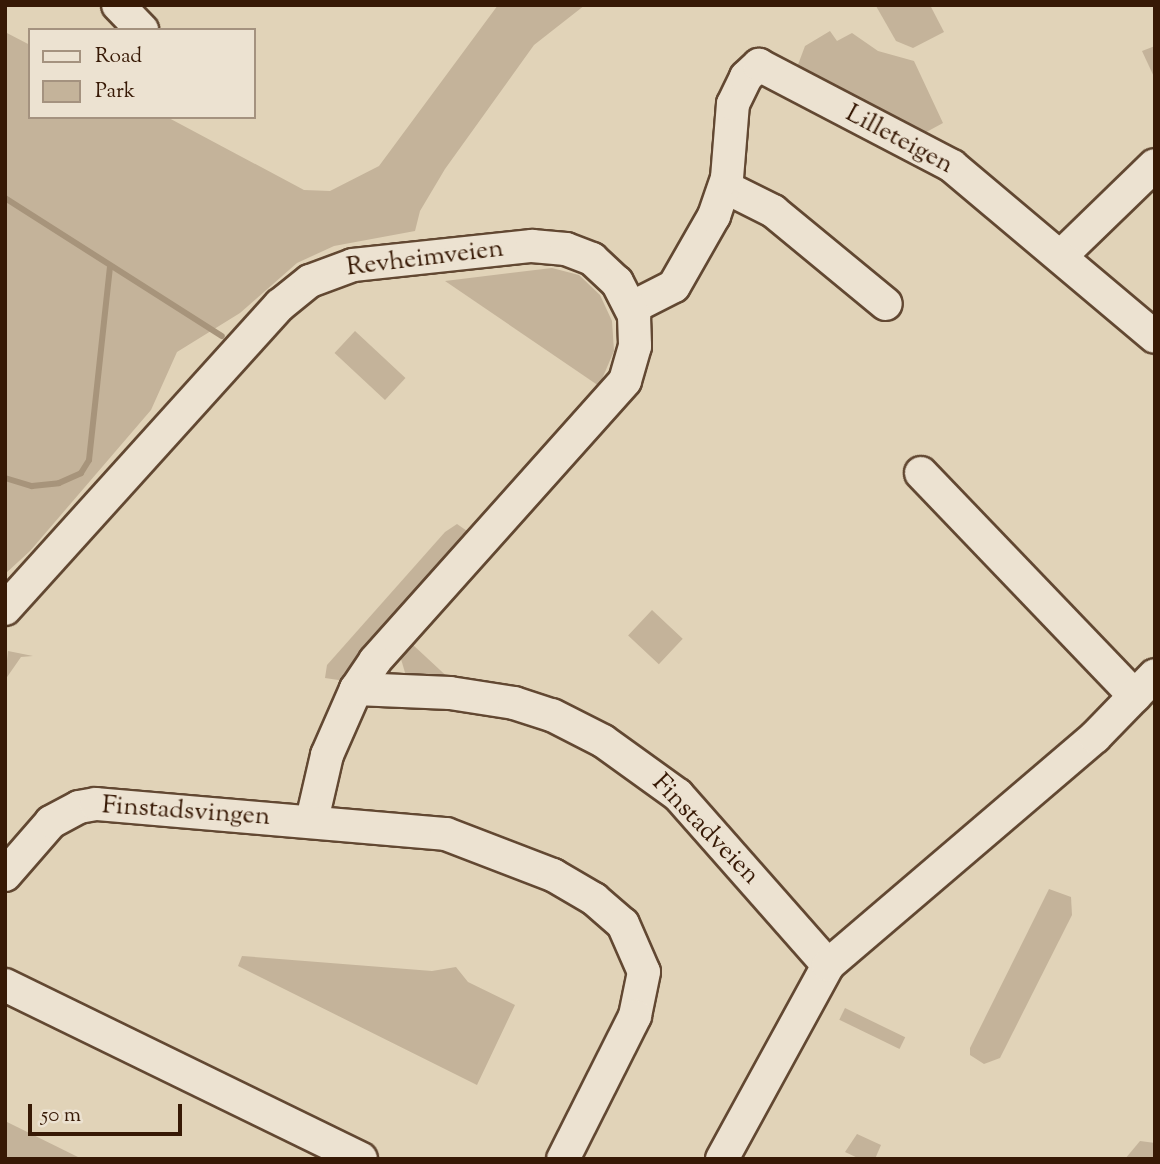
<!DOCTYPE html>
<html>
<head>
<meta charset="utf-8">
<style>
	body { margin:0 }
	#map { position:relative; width:1160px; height:1164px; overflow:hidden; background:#e1d3b8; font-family:"Sorts Mill Goudy",serif }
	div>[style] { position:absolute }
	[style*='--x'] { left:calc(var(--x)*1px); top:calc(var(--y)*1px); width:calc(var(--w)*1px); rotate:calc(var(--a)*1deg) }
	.green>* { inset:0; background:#c4b39a; transform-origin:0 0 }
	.stream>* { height:6px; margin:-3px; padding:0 3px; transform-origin:3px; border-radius:3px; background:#a7947b }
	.roads { filter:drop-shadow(2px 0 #624832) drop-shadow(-2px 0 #624832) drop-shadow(0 2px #624832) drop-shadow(0 -2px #624832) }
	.minor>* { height:32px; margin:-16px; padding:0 16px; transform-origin:16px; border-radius:16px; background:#ece2d1 }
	span { translate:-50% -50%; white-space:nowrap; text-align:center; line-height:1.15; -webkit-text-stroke:5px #ece2d1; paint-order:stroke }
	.street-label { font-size:26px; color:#371905 }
	.frame { position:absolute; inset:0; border:7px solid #371905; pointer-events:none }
	.legend { position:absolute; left:28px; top:28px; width:228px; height:91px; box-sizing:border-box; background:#ece2d1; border:2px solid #a4927f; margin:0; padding:9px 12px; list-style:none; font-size:21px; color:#371905 }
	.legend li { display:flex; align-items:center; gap:14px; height:35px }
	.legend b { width:35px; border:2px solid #a4927f }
	.scale { position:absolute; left:28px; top:1104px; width:154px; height:32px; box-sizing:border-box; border:4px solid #371905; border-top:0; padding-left:9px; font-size:21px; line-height:24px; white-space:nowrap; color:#371905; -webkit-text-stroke:5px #ece2d1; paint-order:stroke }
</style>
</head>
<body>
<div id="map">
	<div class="green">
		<div style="clip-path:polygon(498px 5px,585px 5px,534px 45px,445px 169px,420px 211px,415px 231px,334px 246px,297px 263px,240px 313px,177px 352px,151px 410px,30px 551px,5px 574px,5px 32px,30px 45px,30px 117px,167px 117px,304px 190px,330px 191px,379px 166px)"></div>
		<div style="clip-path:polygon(930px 5px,944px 32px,913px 48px,896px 41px,876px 6px)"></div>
		<div style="clip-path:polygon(830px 31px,837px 41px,852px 33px,878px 51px,914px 61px,943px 123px,919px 136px,796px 70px,805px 46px)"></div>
		<div style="clip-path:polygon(1155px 46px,1155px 79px,1142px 51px)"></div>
		<div style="clip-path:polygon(552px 268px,579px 275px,600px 295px,612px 321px,614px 351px,599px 386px,445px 281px)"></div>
		<div style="left:355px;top:331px;width:69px;height:30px;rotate:43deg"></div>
		<div style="clip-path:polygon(457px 524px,470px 533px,345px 681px,325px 678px,327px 665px,445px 532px)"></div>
		<div style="left:652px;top:610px;width:42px;height:35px;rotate:43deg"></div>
		<div style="clip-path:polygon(412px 644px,454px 683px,406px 676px,401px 659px)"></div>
		<div style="clip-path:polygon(8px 651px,33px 656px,21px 657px,5px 680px)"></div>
		<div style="clip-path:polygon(1049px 889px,1071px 897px,1072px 915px,1000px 1058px,984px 1064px,970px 1055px,970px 1048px)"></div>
		<div style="clip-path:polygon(242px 956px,432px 971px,456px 967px,468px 982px,515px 1005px,477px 1085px,238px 966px)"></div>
		<div style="left:845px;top:1008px;width:67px;height:13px;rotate:26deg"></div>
		<div style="clip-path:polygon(5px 1121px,82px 1159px,5px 1159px)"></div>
		<div style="clip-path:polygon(857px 1134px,881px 1145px,875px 1159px,860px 1159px,845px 1152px)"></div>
		<div style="clip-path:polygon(1140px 1141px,1155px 1143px,1155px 1159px,1125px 1159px)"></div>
	</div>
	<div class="stream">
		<div style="--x:5;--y:198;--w:257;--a:32.5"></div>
		<div style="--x:5;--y:478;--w:28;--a:17"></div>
		<div style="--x:32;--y:486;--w:27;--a:-6"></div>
		<div style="--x:59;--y:483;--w:24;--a:-24"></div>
		<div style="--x:81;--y:473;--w:15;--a:-58"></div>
		<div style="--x:89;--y:460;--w:195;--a:-83.8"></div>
	</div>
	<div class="roads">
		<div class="minor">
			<div style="--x:118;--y:5;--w:35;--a:46"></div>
			<div style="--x:725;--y:187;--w:54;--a:26.6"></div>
			<div style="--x:773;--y:211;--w:146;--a:39.5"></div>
			<div style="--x:1062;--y:255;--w:129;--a:-44.1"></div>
			<div style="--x:631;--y:308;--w:48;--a:-27.1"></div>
			<div style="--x:674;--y:286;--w:81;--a:-60.3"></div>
			<div style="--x:714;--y:216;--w:40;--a:-71.1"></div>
			<div style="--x:727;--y:178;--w:74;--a:-85.4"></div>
			<div style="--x:733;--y:104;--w:30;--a:-64"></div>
			<div style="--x:746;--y:77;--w:18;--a:-43"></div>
			<div style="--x:759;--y:65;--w:218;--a:27.6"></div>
			<div style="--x:952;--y:166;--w:265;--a:40.1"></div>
			<div style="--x:921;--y:473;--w:309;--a:46.2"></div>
			<div style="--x:5;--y:609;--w:410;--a:-47.9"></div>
			<div style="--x:280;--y:305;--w:38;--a:-39"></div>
			<div style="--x:310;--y:281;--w:46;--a:-20.4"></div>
			<div style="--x:353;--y:265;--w:180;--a:-6.1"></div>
			<div style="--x:532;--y:246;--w:34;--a:5"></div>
			<div style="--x:566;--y:249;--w:28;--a:21"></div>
			<div style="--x:592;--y:259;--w:34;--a:43"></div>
			<div style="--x:617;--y:282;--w:38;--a:63"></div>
			<div style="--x:634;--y:316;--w:30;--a:88"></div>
			<div style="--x:635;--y:346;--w:36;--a:106"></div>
			<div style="--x:625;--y:381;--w:375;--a:131.8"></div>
			<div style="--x:375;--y:661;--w:34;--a:124"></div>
			<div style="--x:356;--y:689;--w:72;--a:113.7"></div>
			<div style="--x:327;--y:755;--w:67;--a:103"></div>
			<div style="--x:356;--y:689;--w:94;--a:2.4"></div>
			<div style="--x:450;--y:693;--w:65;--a:8.9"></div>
			<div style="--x:514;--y:703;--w:40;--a:18"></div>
			<div style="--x:552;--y:715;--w:57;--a:27"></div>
			<div style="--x:603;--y:741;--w:92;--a:35.8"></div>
			<div style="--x:678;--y:795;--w:227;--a:48.6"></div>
			<div style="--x:5;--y:875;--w:70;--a:-49"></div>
			<div style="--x:51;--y:822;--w:32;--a:-28"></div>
			<div style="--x:79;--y:807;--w:17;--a:-10"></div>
			<div style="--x:96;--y:804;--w:351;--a:4.9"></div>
			<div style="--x:446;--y:834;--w:115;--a:21"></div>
			<div style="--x:553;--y:875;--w:48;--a:30.3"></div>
			<div style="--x:594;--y:899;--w:38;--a:41"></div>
			<div style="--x:623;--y:924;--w:52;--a:66.4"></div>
			<div style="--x:644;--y:972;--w:45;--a:101.6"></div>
			<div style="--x:635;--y:1016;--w:160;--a:116.7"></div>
			<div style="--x:5;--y:985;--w:396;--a:26"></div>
			<div style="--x:722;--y:1159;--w:221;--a:-61.3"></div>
			<div style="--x:828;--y:965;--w:351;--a:-40.5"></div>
			<div style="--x:1095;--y:737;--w:86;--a:-45.9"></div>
		</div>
	</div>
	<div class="street-label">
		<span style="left:899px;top:140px;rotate:28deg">Lilleteigen</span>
		<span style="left:425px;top:259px;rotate:-7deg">Revheimveien</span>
		<span style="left:186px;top:812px;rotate:4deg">Finstadsvingen</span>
		<span style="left:705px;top:830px;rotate:46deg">Finstadveien</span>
	</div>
	<div class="frame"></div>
	<ul class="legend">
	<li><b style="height:9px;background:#ece2d1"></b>Road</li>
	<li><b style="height:19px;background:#c4b39a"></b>Park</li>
	</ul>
	<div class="scale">50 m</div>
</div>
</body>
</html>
